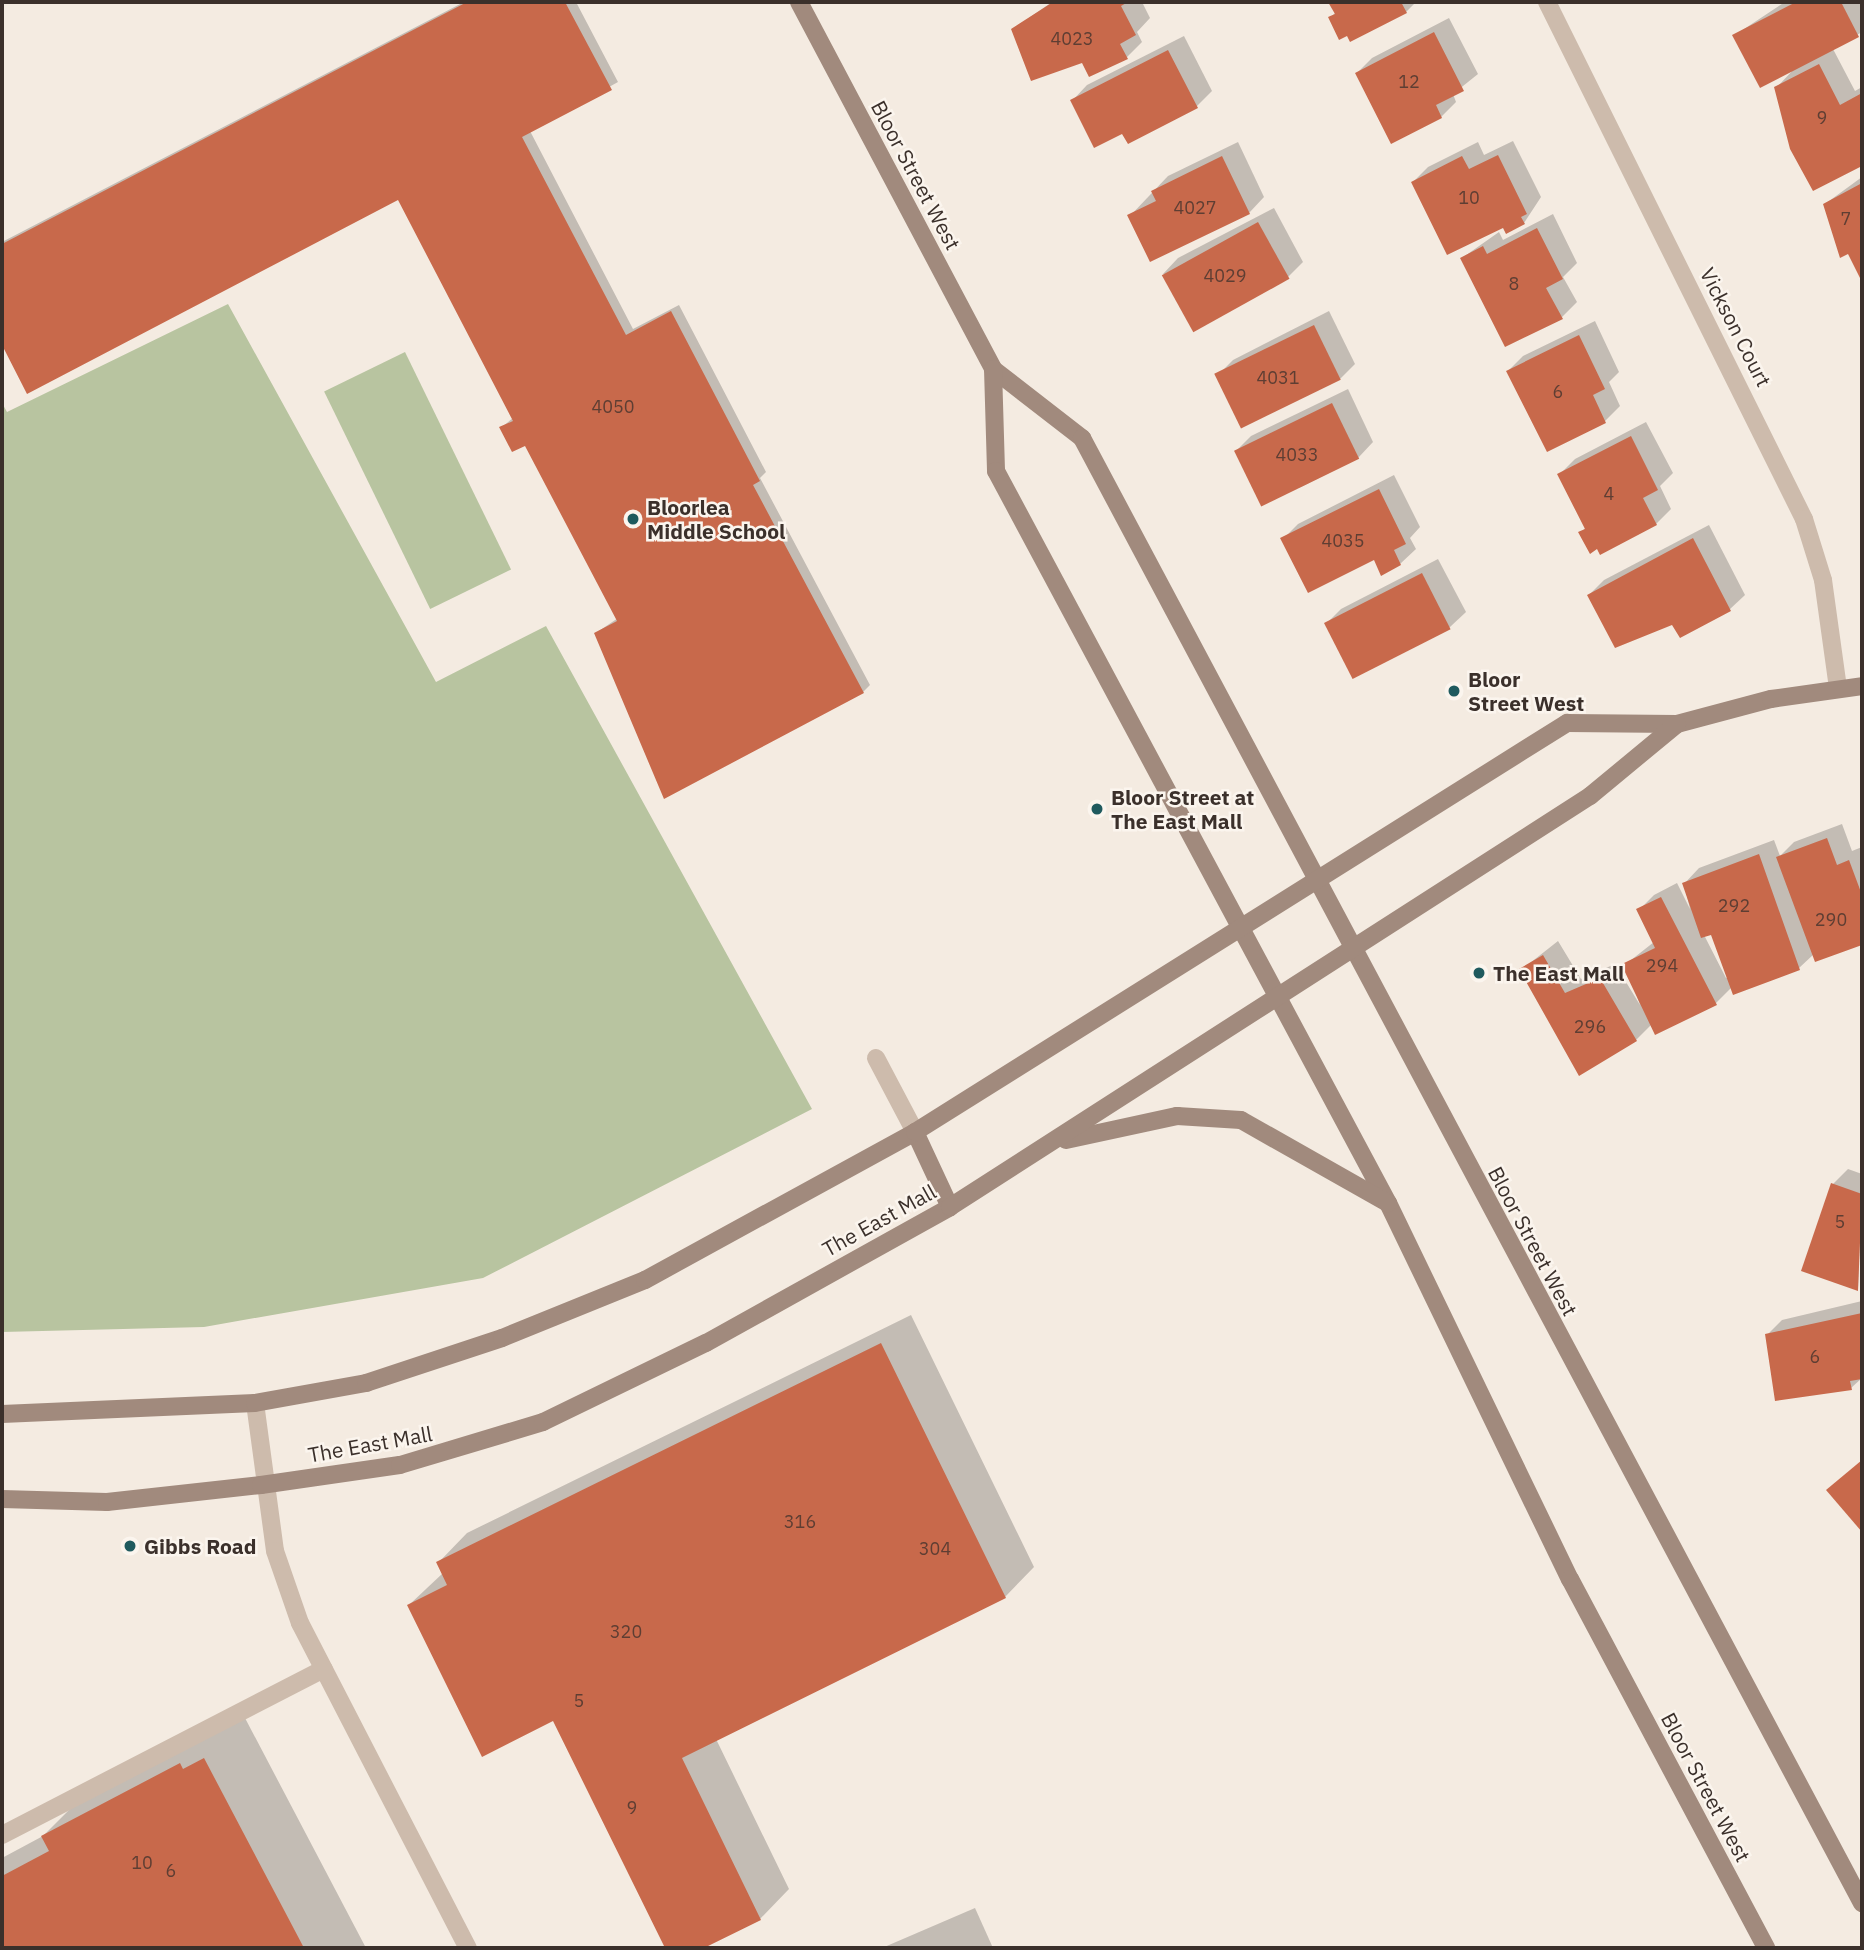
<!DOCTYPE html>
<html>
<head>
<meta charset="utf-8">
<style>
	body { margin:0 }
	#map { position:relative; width:1864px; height:1950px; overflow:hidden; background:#f4ebe1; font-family:"IBM Plex Sans",sans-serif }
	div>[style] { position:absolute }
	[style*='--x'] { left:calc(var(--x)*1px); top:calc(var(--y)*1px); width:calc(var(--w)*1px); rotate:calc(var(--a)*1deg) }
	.green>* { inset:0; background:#b8c4a0; transform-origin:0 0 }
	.shadow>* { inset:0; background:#0003 }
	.building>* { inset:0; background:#c8694b; transform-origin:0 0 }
	.service>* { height:18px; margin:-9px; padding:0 9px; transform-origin:9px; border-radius:9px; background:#cdbbac }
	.minor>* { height:18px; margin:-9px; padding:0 9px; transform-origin:9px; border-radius:9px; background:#cdbbac }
	.tertiary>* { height:18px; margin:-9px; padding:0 9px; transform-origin:9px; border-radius:9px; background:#cdbbac }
	.secondary>* { height:18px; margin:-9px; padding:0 9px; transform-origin:9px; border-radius:9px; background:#a18a7d }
	.dots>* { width:19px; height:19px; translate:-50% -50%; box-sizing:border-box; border:4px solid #fbf5ee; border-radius:50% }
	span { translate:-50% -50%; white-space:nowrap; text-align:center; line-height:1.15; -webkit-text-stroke:5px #fbf5ee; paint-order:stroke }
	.number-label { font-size:18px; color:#5e3e33 }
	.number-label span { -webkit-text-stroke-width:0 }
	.street-label { font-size:21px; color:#3b302b }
	.poi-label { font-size:21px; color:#3b302b; font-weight:700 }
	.left { translate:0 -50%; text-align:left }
	.frame { position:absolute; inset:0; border:4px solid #3b302b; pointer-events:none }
</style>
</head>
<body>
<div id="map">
	<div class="green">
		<div style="clip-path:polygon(228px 304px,436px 682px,546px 626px,812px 1109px,483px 1278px,204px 1327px,2px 1332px,2px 403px,7px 412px)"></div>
		<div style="left:405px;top:352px;width:242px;height:90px;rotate:64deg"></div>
	</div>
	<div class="shadow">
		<div style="clip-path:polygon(464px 2px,576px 2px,618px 82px,530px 131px,633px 329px,679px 305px,766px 472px,760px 478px,870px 685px,863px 692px,596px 633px,618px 618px,526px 443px,502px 427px,513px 418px,399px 198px,28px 391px,2px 342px,2px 242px)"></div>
		<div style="clip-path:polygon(1052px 2px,1142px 2px,1150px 18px,1137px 32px,1142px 42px,1127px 57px,1090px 75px,1083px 61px,1013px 29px)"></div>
		<div style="clip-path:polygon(1330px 2px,1416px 2px,1406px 12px,1330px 18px,1336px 12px)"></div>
		<div style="clip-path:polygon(1785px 2px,1862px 2px,1862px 32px,1833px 49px,1855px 91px,1862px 87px,1862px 164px,1814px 189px,1776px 88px,1794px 69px,1735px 35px)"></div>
		<div style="clip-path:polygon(1449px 18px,1478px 74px,1453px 94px,1456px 102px,1441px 117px,1357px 73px,1372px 58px)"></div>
		<div style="clip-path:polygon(1184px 36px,1212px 91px,1197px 106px,1123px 131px,1072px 101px,1087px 85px)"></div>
		<div style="clip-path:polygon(1513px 141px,1541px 197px,1524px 223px,1504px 225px,1413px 182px,1428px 167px,1478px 142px,1484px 155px)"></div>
		<div style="clip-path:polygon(1238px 142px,1264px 197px,1249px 213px,1130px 216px,1168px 176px)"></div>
		<div style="clip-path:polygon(1862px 177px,1862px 278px,1825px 204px)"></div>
		<div style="clip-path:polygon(1274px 208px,1303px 262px,1288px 277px,1163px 274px,1178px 258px)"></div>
		<div style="clip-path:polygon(1553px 214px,1577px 263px,1563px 277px,1577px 302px,1562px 317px,1462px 258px,1499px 232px,1503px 240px)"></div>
		<div style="clip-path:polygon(1329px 311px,1355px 364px,1340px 379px,1218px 375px,1233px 360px)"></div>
		<div style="clip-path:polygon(1595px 321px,1619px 372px,1609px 382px,1620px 406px,1605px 421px,1547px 449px,1508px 371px,1523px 356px)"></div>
		<div style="clip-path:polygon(1348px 389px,1373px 442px,1358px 458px,1301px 487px,1263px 499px,1236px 451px,1251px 436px)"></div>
		<div style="clip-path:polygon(1646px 422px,1673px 473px,1660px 486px,1671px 509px,1656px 524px,1581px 533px,1586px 527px,1559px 475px,1575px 459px)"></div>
		<div style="clip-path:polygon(1394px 475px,1420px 527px,1410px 538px,1416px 549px,1400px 564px,1283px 539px,1298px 524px)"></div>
		<div style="clip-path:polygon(1709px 525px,1745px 595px,1729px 610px,1673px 623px,1589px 595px,1604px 580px)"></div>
		<div style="clip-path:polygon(1438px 559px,1466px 612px,1450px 627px,1381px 663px,1326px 624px,1341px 609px)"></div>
		<div style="clip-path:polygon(evenodd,1842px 824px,1852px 851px,1862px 847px,1862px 943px,1816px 960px,1814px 954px,1799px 968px,1734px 993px,1732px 987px,1716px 1003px,1656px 1033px,1652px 1024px,1636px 1040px,1521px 970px,1558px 941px,1581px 979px,1615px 964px,1640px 1005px,1626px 964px,1654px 942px,1639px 910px,1654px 895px,1677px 883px,1690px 909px,1684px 884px,1699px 868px,1774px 840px,1780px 856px,1794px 842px,1842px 824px,1712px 933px,1729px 977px,1726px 978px,1704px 935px,1712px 933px)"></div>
		<div style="clip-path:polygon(1848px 1169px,1862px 1174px,1858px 1289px,1833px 1184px)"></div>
		<div style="clip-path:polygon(1862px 1301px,1862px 1378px,1851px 1388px,1767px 1335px,1782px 1320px)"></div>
		<div style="clip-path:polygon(911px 1315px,1034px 1567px,1005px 1597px,716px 1739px,789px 1889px,760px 1919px,700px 1948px,667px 1948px,554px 1719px,409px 1605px,443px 1573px,438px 1563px,467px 1533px)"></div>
		<div style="clip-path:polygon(245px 1718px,366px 1948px,2px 1948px,2px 1858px,43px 1836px,84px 1795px)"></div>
		<div style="clip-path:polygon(975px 1908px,993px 1948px,882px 1948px)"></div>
	</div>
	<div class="building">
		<div style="clip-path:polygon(467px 2px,565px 2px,612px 90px,522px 137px,626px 335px,671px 311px,760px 481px,753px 485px,864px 693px,664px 799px,594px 633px,617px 621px,525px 446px,512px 452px,499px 427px,513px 421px,398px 200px,27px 394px,2px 345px,2px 244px)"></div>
		<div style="clip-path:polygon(1053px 2px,1128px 2px,1121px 6px,1136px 35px,1120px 44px,1128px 59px,1089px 77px,1082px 63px,1031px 81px,1011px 29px)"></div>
		<div style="clip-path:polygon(1328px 2px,1401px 2px,1407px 13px,1350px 42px,1347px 36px,1339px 40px,1328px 17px,1335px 14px)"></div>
		<div style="clip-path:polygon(1796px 2px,1841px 2px,1859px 37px,1760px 88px,1732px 35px)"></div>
		<div style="clip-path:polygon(1434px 32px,1464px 91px,1436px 105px,1442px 118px,1391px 144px,1355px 73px)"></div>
		<div style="clip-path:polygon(1168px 50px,1198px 108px,1128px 144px,1122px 134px,1094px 148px,1070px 100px)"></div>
		<div style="clip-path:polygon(1819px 64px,1840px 105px,1862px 93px,1862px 166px,1813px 191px,1790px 149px,1774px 87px)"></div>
		<div style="clip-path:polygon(1498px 155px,1527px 214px,1521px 217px,1525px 224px,1506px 234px,1503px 228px,1447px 255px,1411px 182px,1462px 156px,1469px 169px)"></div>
		<div style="clip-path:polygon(1222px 156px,1250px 214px,1150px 262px,1127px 215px,1156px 201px,1151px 191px)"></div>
		<div style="clip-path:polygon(1862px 183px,1862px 282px,1848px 254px,1840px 258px,1823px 204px)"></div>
		<div style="left:1258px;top:222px;width:65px;height:110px;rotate:61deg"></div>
		<div style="clip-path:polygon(1537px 228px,1563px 279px,1546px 288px,1563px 319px,1505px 347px,1460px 258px,1483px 246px,1487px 254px)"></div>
		<div style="left:1314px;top:325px;width:61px;height:111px;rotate:64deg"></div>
		<div style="clip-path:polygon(1579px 335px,1605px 389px,1593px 395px,1606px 423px,1547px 452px,1506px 371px)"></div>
		<div style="left:1332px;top:403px;width:62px;height:109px;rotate:64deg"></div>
		<div style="clip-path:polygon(1631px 436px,1658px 490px,1643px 498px,1657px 525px,1600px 555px,1597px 549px,1590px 554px,1578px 532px,1585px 529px,1557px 474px)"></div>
		<div style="clip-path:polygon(1379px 489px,1406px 544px,1394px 550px,1401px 565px,1381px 576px,1374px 560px,1308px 593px,1280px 538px)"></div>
		<div style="clip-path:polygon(1693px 538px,1731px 611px,1680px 638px,1672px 625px,1615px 648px,1587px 595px)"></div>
		<div style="left:1422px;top:573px;width:63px;height:110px;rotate:63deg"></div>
		<div style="clip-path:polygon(1827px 838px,1837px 865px,1849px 860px,1862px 895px,1862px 945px,1815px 962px,1776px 857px)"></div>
		<div style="clip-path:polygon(1759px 854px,1800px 970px,1733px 995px,1711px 935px,1701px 938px,1682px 883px)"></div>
		<div style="clip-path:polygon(1661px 897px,1717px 1005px,1655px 1035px,1624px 970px,1624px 963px,1655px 948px,1636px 909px)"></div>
		<div style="clip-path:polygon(1543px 955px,1565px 993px,1600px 978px,1637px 1041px,1579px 1076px,1519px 969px)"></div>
		<div style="clip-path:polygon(1831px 1183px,1862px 1194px,1858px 1291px,1801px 1271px)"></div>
		<div style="clip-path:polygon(1862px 1313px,1862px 1379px,1850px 1381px,1852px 1390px,1775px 1401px,1765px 1334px)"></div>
		<div style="clip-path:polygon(881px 1343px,1006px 1598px,682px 1758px,761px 1920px,704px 1948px,665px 1948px,553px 1721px,482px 1757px,407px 1605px,447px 1585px,436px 1562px)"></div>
		<div style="clip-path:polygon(1862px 1460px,1862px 1532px,1826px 1490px)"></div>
		<div style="clip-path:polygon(204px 1758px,304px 1948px,2px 1948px,2px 1876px,49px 1851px,41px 1836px,180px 1763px,183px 1769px)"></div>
	</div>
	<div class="service">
		<div style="--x:876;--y:1058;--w:84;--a:62.2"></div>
		<div style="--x:2;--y:1835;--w:362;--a:-27.3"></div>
	</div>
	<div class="minor">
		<div style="--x:1547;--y:2;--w:577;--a:63.57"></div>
		<div style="--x:1804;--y:519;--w:64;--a:72.7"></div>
		<div style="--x:1823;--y:580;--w:109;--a:82.1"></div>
	</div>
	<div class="tertiary">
		<div style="--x:255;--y:1403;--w:149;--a:82.3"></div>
		<div style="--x:275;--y:1551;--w:76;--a:70.9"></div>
		<div style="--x:300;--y:1623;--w:366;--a:62.7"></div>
	</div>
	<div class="secondary">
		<div style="--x:799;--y:2;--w:415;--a:62.1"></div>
		<div style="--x:993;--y:369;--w:113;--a:37.8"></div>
		<div style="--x:1082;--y:438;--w:1660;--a:61.97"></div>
		<div style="--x:993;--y:369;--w:102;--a:88.3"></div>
		<div style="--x:996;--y:471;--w:830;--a:61.83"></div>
		<div style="--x:1388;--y:1203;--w:418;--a:64.2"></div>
		<div style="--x:1570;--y:1579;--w:418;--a:62"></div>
		<div style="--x:915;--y:1132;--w:83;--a:65"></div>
		<div style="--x:1066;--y:1140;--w:114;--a:-12.2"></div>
		<div style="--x:1177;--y:1116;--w:64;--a:3.6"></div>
		<div style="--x:1241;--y:1120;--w:169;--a:29.5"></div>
		<div style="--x:2;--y:1414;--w:253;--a:-2.5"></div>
		<div style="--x:255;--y:1403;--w:113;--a:-10.2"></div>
		<div style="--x:366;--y:1383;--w:143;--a:-18.3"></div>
		<div style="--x:502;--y:1338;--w:154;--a:-22.1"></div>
		<div style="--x:645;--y:1280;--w:308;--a:-28.7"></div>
		<div style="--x:915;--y:1132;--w:770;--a:-32.1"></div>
		<div style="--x:1567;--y:723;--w:110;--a:0.5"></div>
		<div style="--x:1677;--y:724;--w:97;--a:-14.9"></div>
		<div style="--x:1771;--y:699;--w:92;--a:-8.1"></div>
		<div style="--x:2;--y:1499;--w:105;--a:1.6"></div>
		<div style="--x:107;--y:1502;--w:155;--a:-6.3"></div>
		<div style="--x:261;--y:1485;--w:140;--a:-8.2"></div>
		<div style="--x:400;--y:1465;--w:149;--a:-16.7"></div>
		<div style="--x:543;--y:1422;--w:181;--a:-25.9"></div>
		<div style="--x:706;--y:1343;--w:279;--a:-29.1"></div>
		<div style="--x:950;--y:1207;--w:761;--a:-32.71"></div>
		<div style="--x:1590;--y:796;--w:113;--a:-39.6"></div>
	</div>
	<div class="dots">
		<div style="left:633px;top:519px;background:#1f5a5e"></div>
		<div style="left:1454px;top:691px;background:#1f5a5e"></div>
		<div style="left:1097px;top:809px;background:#1f5a5e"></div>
		<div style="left:1479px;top:973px;background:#1f5a5e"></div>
		<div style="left:130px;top:1546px;background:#1f5a5e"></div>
	</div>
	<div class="number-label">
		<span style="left:1072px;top:39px">4023</span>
		<span style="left:1409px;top:82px">12</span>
		<span style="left:1822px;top:118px">9</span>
		<span style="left:1469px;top:198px">10</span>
		<span style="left:1195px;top:208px">4027</span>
		<span style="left:1846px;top:219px">7</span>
		<span style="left:1225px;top:276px">4029</span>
		<span style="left:1514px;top:284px">8</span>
		<span style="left:1278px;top:378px">4031</span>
		<span style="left:1558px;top:392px">6</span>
		<span style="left:613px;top:407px">4050</span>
		<span style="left:1297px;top:455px">4033</span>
		<span style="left:1609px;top:494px">4</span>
		<span style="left:1343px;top:541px">4035</span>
		<span style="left:1734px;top:906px">292</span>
		<span style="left:1831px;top:920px">290</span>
		<span style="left:1662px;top:966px">294</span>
		<span style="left:1590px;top:1027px">296</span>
		<span style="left:1840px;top:1222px">5</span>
		<span style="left:1815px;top:1357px">6</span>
		<span style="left:800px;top:1522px">316</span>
		<span style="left:935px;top:1549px">304</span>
		<span style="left:626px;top:1632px">320</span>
		<span style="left:579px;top:1701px">5</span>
		<span style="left:632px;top:1808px">9</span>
		<span style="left:142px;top:1863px">10</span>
		<span style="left:171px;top:1871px">6</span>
	</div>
	<div class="street-label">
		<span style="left:916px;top:175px;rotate:62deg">Bloor Street West</span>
		<span style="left:1736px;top:327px;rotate:63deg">Vickson Court</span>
		<span style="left:879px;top:1220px;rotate:-29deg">The East Mall</span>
		<span style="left:1533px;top:1241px;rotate:62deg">Bloor Street West</span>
		<span style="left:370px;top:1444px;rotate:-10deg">The East Mall</span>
		<span style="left:1706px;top:1787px;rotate:62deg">Bloor Street West</span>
	</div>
	<div class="poi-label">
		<span class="left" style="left:647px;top:519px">Bloorlea<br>Middle School</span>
		<span class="left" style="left:1468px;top:691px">Bloor<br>Street West</span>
		<span class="left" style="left:1111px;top:809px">Bloor Street at<br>The East Mall</span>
		<span class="left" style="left:1493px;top:973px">The East Mall</span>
		<span class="left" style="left:144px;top:1546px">Gibbs Road</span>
	</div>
	<div class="frame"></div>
</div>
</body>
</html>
